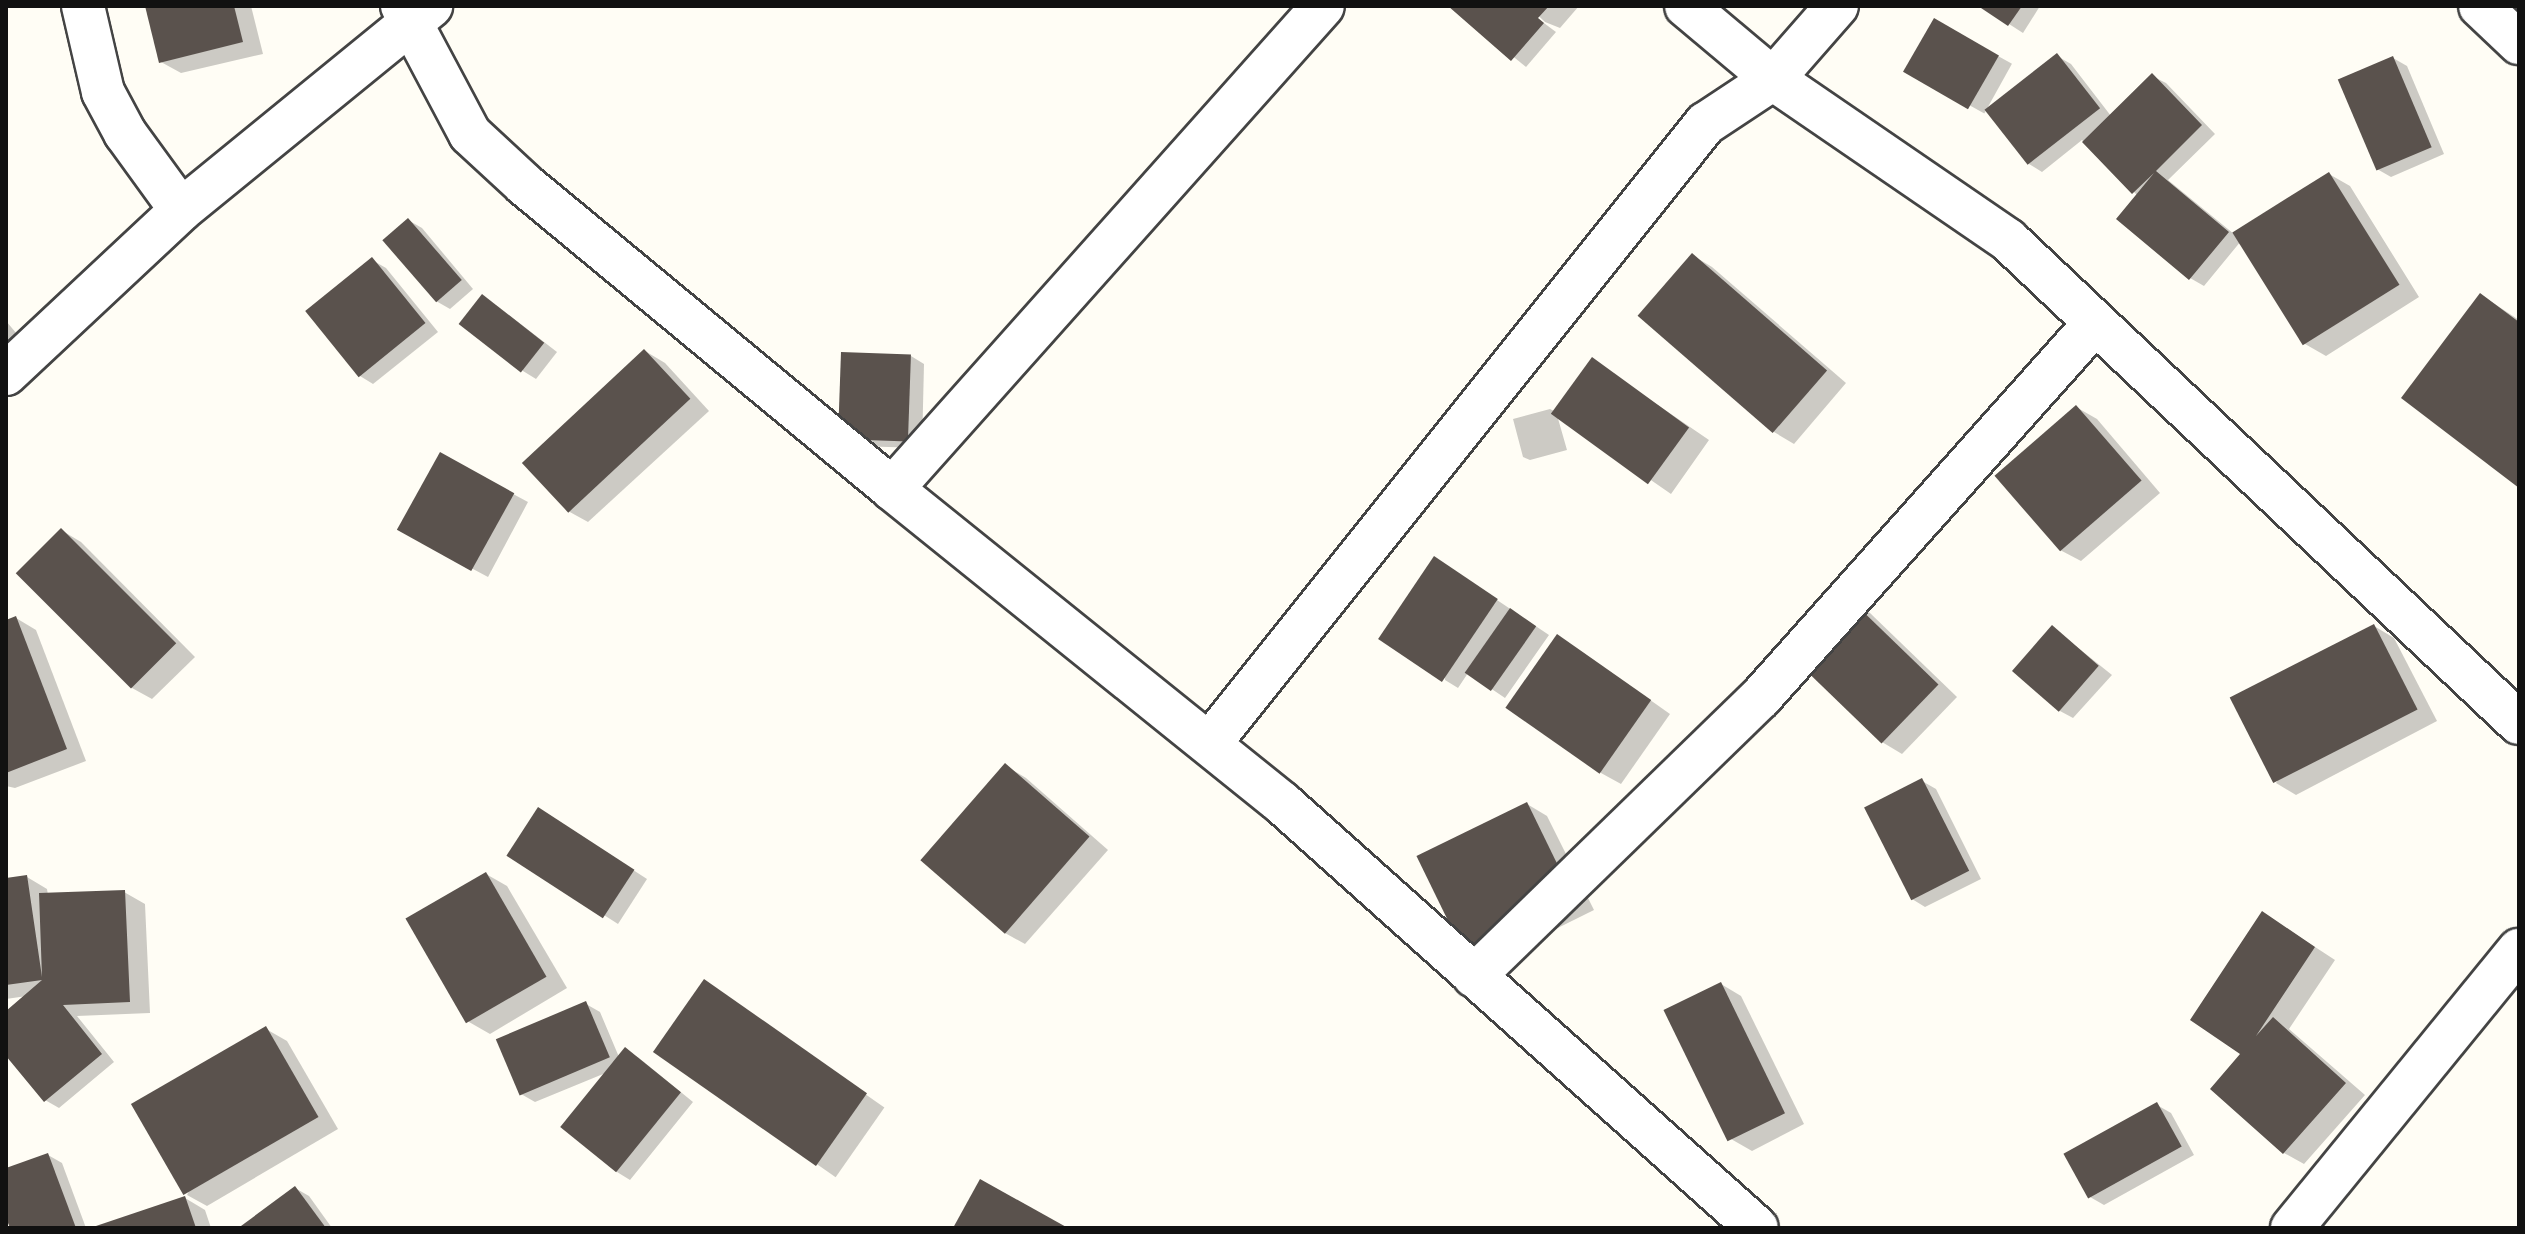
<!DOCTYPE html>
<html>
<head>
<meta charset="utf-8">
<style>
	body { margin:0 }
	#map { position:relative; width:2525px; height:1234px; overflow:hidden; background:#fffdf5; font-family:Lora,serif }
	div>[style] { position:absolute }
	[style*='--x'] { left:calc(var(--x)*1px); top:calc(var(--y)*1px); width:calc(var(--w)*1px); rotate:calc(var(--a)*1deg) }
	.shadow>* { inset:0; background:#0003; transform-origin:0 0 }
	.building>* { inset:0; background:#5a524d; transform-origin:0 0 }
	.roads { filter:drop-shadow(2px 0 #444) drop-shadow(-2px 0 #444) drop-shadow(0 2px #444) drop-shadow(0 -2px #444) }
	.street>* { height:42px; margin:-21px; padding:0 21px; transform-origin:21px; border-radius:21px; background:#fff }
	span { translate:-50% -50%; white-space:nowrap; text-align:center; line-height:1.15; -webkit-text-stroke:8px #fff; paint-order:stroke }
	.frame { position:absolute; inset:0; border:8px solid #111; pointer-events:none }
</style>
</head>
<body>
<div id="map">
	<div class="shadow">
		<div style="clip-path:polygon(147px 6px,251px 6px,263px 54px,181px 73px,161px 62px)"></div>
		<div style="clip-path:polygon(1451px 6px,1521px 6px,1556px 32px,1526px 67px)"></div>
		<div style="clip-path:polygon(1528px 6px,1579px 6px,1560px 28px,1545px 22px)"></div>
		<div style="clip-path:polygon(1981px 6px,2040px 6px,2023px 33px)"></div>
		<div style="left:1935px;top:21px;width:88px;height:57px;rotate:29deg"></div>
		<div style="clip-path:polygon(2057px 56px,2071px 64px,2111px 116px,2152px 76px,2166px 83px,2215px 134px,2168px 180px,2234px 234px,2329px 174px,2350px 186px,2419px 297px,2326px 356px,2305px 344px,2241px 241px,2204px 286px,2190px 278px,2138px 196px,2082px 140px,2042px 172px,2029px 164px)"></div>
		<div style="clip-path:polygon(2393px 58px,2407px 66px,2444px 154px,2391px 177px,2377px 169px)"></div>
		<div style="clip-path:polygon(408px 220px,422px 228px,473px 289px,450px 309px,436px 301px)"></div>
		<div style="clip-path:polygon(1692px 255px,1712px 267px,1846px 383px,1794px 444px,1774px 432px)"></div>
		<div style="clip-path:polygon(372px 260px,386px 268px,438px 332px,373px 384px,360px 376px,308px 311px)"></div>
		<div style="clip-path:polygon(2481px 295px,2519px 320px,2519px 485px)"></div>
		<div style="clip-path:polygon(496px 305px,557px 352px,536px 379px,523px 371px)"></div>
		<div style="clip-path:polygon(6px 321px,17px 334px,6px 343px)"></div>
		<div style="clip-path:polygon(645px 351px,665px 363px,709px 411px,588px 522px,568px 511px)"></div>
		<div style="clip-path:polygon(911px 356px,924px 364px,922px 448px,855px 446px)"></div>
		<div style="clip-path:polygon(1592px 360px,1709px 440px,1671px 494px,1557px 415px,1567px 450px,1530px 460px,1523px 457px,1513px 419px,1550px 409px,1556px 412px)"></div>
		<div style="clip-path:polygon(2076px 407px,2097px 419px,2160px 493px,2081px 561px,2060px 550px)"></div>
		<div style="clip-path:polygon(441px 455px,528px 502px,488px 577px,415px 538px)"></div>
		<div style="clip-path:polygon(61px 530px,81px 542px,195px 657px,152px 699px,132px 688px)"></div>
		<div style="clip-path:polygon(1448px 567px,1549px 635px,1505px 698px,1468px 673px,1458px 688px,1445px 680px)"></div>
		<div style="clip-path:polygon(1850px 601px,1870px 613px,1957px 697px,1902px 754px,1882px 742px)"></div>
		<div style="clip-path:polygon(16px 618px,36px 630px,86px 761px,15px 788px,6px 786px,6px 622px)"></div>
		<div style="clip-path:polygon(2374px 626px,2394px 638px,2437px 721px,2296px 795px,2276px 783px)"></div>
		<div style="clip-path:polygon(2052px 627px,2112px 675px,2073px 718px,2060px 711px)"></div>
		<div style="clip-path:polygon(1578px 649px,1670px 714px,1621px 784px,1601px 773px)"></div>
		<div style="clip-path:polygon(1006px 766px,1026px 778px,1108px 850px,1025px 944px,1005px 933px)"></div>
		<div style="clip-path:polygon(1922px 781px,1936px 789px,1981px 879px,1925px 907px,1912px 899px)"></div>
		<div style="clip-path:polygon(1527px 804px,1547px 816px,1594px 910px,1485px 964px)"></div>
		<div style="clip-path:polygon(553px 818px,647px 879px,618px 924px,510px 855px)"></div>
		<div style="clip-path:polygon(486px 874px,507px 886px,567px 988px,490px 1034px,469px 1022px)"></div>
		<div style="clip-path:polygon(27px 877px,47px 889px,48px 895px,124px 892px,145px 904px,150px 1013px,77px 1016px,114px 1062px,59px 1108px,45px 1100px,6px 1053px,6px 1013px,27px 996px,6px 999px,6px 880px)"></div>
		<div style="clip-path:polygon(2283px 926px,2335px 960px,2289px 1029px,2365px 1095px,2304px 1164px,2284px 1153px,2243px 1054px)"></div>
		<div style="left:705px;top:982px;width:219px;height:85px;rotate:35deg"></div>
		<div style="clip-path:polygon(1721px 984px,1741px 996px,1804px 1124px,1752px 1151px,1731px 1139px)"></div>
		<div style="clip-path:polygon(586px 1004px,600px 1012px,619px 1057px,625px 1050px,639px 1058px,693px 1102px,630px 1180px,617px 1172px,608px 1072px,535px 1102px,521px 1094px)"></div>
		<div style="clip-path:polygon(266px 1029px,287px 1041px,338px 1129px,207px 1206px,187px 1195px)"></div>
		<div style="clip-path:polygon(2157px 1105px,2171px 1113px,2194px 1155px,2104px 1205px,2090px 1197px)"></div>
		<div style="clip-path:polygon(48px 1155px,62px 1163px,86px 1228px,12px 1228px,6px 1212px,6px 1171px)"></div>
		<div style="clip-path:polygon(295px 1188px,309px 1196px,332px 1228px,245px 1228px)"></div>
		<div style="clip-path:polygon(185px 1198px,205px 1210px,211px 1228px,98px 1228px)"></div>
	</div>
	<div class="building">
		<div style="clip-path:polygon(145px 6px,234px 6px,243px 42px,159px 63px)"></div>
		<div style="clip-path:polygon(1448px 6px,1549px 6px,1538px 18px,1544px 23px,1511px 61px)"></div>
		<div style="clip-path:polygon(1978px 6px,2022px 6px,2008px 26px)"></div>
		<div style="left:1934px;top:18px;width:75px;height:62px;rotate:30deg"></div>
		<div style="left:2057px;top:53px;width:70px;height:92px;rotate:52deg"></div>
		<div style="left:2393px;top:56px;width:99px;height:60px;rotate:67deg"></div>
		<div style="clip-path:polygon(2152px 73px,2202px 125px,2156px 171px,2229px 232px,2189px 280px,2116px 219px,2154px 173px,2132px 194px,2082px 142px)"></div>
		<div style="left:2329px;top:172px;width:133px;height:114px;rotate:58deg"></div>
		<div style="left:408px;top:218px;width:82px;height:34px;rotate:49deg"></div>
		<div style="left:1692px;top:253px;width:179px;height:83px;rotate:41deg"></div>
		<div style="left:372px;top:257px;width:85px;height:86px;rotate:51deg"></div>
		<div style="clip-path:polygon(2480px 293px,2519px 322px,2519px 488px,2401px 398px)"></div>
		<div style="left:482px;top:294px;width:79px;height:38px;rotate:38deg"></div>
		<div style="left:644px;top:349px;width:68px;height:167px;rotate:47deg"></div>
		<div style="left:841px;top:352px;width:70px;height:87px;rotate:2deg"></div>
		<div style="left:1592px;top:357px;width:120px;height:70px;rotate:36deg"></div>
		<div style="left:2076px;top:405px;width:100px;height:108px;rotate:49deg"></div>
		<div style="left:440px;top:452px;width:85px;height:89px;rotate:29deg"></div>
		<div style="left:61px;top:528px;width:163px;height:64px;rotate:45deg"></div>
		<div style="left:1434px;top:556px;width:77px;height:100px;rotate:34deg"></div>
		<div style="left:1850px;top:599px;width:123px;height:82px;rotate:44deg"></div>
		<div style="left:1510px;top:608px;width:32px;height:79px;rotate:35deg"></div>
		<div style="clip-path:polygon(16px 616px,67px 749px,6px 773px,6px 620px)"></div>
		<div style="left:2374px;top:624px;width:96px;height:162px;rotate:63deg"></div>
		<div style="left:2052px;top:625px;width:62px;height:61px;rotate:41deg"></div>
		<div style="left:1557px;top:634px;width:115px;height:90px;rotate:35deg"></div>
		<div style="left:1005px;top:763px;width:112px;height:129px;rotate:41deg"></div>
		<div style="left:1922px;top:778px;width:104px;height:65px;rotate:63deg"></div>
		<div style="left:1527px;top:802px;width:108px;height:123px;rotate:64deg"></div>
		<div style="left:538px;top:807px;width:115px;height:58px;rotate:33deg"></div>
		<div style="left:486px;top:872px;width:121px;height:93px;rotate:60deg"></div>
		<div style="clip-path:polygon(27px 875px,42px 977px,39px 893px,125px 890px,130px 1002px,63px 1005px,102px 1054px,44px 1102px,6px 1056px,6px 1011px,42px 980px,6px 985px,6px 878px)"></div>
		<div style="clip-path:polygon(2262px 911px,2315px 947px,2256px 1036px,2273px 1017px,2346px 1083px,2283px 1154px,2210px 1089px,2240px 1054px,2190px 1020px)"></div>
		<div style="left:704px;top:979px;width:199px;height:89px;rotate:35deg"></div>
		<div style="left:1721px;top:982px;width:146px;height:64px;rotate:64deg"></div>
		<div style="left:586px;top:1001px;width:61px;height:98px;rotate:67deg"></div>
		<div style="left:266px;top:1026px;width:105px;height:156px;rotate:60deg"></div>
		<div style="left:625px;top:1047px;width:72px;height:103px;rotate:39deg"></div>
		<div style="left:2157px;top:1102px;width:51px;height:107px;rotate:61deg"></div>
		<div style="clip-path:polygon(48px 1153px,76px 1228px,10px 1228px,6px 1218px,6px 1168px)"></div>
		<div style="clip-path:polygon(980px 1179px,1068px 1228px,953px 1228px)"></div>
		<div style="clip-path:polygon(295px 1186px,326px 1228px,242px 1228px,241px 1226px)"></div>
		<div style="clip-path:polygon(185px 1196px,196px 1228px,93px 1228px,93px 1227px)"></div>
	</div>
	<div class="roads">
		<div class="street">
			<div style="--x:83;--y:6;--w:88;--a:76.9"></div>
			<div style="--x:103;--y:92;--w:47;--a:61.8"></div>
			<div style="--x:125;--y:133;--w:95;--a:54"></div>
			<div style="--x:402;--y:6;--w:145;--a:62"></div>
			<div style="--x:470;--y:134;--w:75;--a:42.8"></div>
			<div style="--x:525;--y:185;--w:477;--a:39.6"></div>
			<div style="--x:892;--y:489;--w:501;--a:38.84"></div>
			<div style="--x:1282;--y:803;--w:637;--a:41.82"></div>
			<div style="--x:1686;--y:6;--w:114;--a:40"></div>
			<div style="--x:1773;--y:79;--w:285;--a:34.4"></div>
			<div style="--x:2008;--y:240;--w:703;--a:43.39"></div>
			<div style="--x:2480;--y:6;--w:54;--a:43.5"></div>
			<div style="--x:6;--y:374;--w:240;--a:-43.1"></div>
			<div style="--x:181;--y:210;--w:323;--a:-39.2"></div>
			<div style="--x:892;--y:489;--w:647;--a:-48.26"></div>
			<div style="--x:1210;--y:743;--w:793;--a:-51.35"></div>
			<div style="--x:1705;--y:124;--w:82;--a:-33.5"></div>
			<div style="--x:1773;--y:79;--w:97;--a:-48.8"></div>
			<div style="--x:1474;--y:976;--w:400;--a:-44.2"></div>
			<div style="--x:1761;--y:697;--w:501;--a:-48.23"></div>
			<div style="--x:2292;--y:1228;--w:359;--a:-50.8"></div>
		</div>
	</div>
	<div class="frame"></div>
</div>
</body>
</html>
